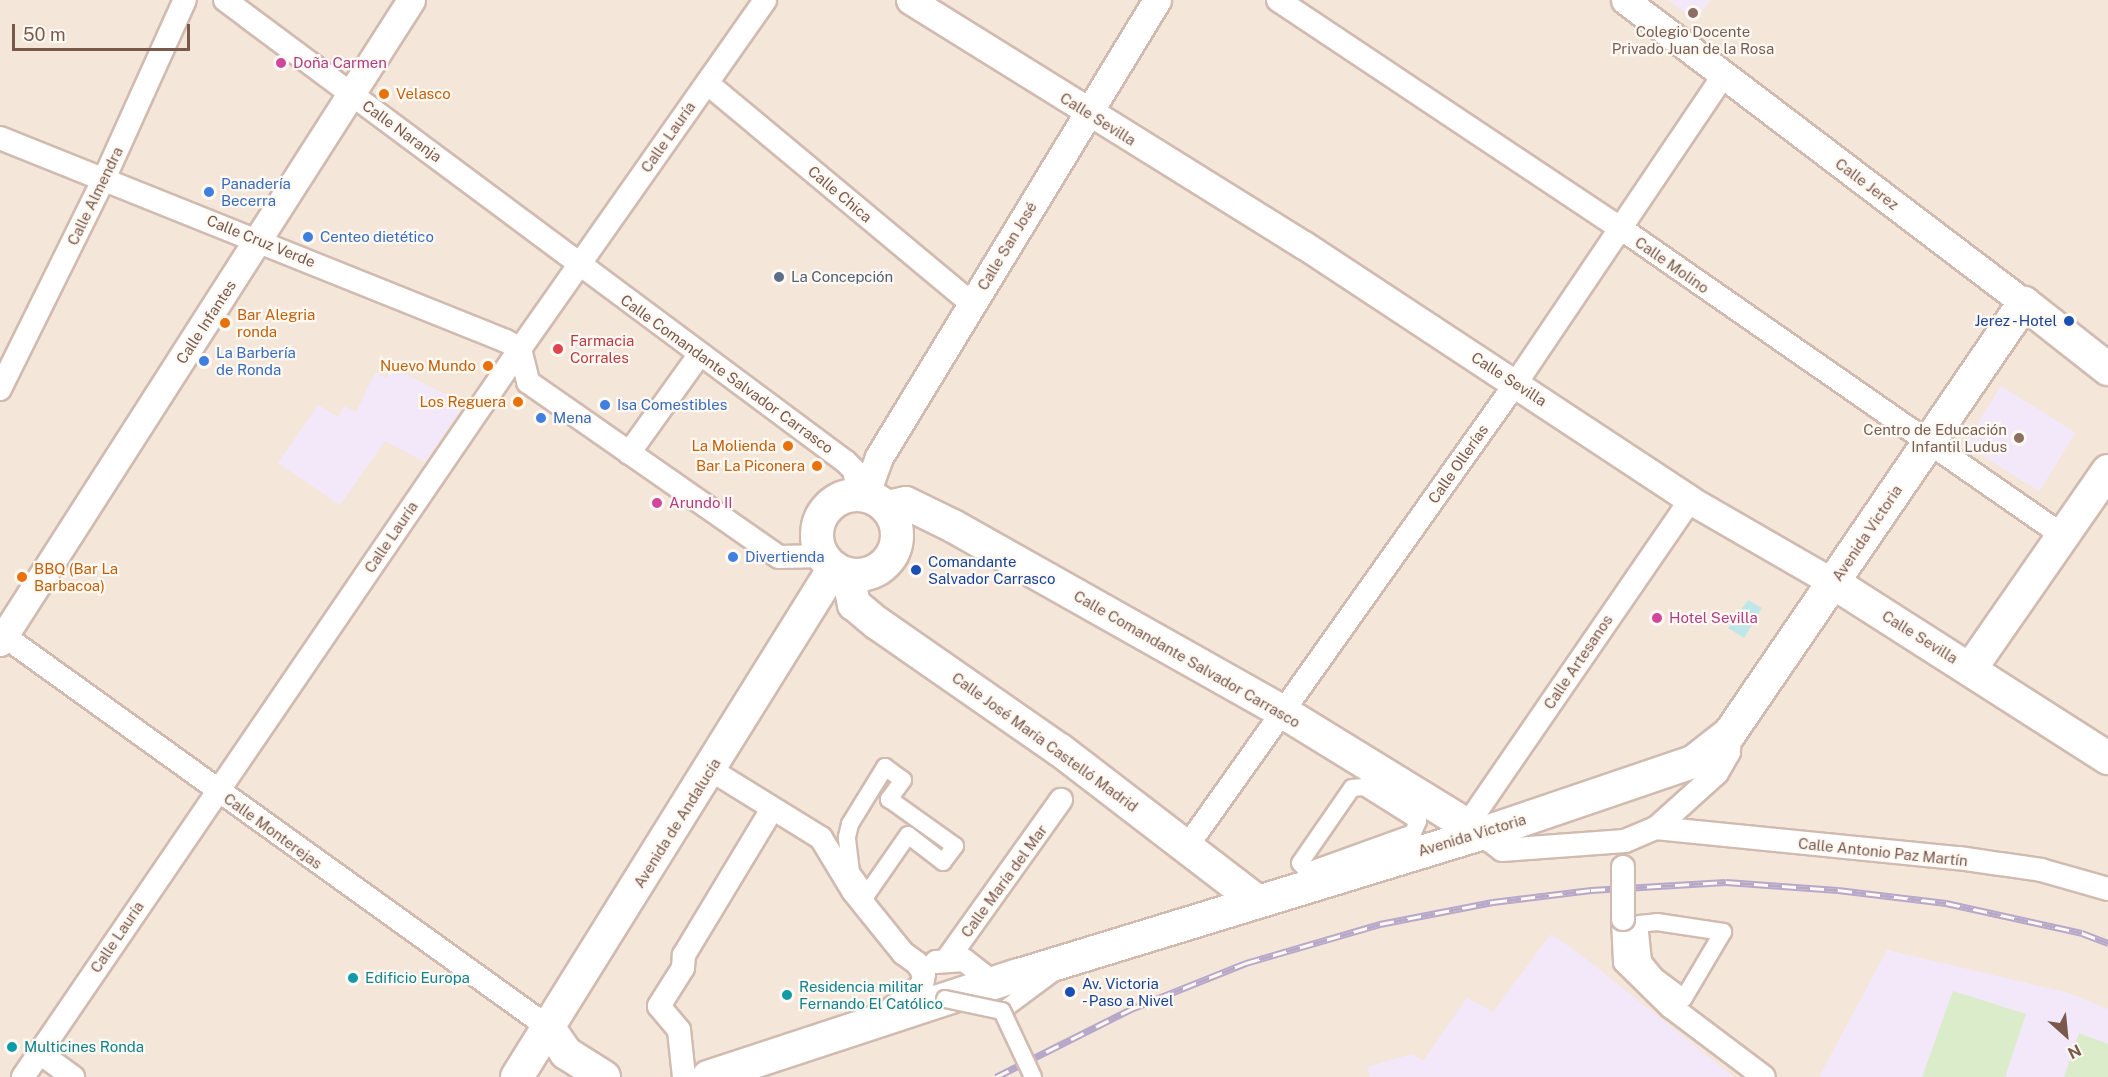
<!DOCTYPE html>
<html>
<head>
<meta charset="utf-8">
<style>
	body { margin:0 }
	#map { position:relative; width:2108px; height:1077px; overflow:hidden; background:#fdf5ec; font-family:"Public Sans",sans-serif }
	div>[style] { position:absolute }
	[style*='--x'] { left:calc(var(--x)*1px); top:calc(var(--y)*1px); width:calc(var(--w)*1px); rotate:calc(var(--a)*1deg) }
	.residential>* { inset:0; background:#f5e6da; transform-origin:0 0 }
	.education>* { inset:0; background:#f2e8fa; transform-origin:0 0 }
	.green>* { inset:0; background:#daecc9 }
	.water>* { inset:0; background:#bfe6e8 }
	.roads { filter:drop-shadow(2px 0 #d1bbb0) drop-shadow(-2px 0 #d1bbb0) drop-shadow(0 2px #d1bbb0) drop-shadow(0 -2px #d1bbb0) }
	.pedestrian>* { height:16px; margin:-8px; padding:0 8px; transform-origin:8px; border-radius:8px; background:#fff }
	.minor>* { height:22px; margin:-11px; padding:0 11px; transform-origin:11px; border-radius:11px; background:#fff }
	.tertiary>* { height:27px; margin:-13.5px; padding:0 13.5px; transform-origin:13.5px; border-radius:13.5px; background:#fff }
	.secondary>* { height:32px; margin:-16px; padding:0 16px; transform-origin:16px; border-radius:16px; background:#fff }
	.secondary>.ring { margin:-16px; padding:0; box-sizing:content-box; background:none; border:32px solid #fff; border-radius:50% }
	.rail>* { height:7px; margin-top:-3.5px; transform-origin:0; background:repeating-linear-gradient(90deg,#fff9f3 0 14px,#b7a8c9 0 28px); box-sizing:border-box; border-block:2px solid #b7a8c9 }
	.bridges { filter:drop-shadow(2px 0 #d1bbb0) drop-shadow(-2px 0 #d1bbb0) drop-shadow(0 2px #d1bbb0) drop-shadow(0 -2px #d1bbb0) }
	.pedestrian-bridge>* { height:16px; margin:-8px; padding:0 8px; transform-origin:8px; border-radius:8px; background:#fff }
	.minor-bridge>* { height:22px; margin:-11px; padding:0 11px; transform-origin:11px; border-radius:11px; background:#fff }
	.dots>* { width:16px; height:16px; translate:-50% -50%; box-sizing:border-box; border:3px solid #fff9f3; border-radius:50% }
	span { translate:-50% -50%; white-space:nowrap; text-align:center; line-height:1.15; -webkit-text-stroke:4.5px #fff9f3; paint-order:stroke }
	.education-label { font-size:15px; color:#785e54 }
	.right { translate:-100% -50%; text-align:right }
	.hotel-label { font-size:15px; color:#b23c85 }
	.left { translate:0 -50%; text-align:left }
	.food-label { font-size:15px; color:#c56008 }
	.street-label { font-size:15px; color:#7a594d }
	.shop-label { font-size:15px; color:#366cbe }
	.service-label { font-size:15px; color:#4e5e75 }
	.transit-label { font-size:15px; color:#164399 }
	.health-label { font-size:15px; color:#be3a42 }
	.culture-label { font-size:15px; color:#0d838f }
	.north { position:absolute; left:2036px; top:1005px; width:60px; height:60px; -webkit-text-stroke:4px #fff9f3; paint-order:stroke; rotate:153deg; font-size:16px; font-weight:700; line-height:24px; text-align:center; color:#7a594d }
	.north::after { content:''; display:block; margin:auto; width:21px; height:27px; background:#7a594d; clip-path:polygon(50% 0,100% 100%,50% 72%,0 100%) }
	.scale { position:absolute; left:12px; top:24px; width:178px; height:27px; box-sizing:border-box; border:3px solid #7a594d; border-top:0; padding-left:8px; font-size:18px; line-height:21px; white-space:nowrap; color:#7a594d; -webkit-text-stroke:4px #fff9f3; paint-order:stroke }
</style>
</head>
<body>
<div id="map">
	<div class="residential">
		<div style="left:0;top:0;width:2108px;height:1077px"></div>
	</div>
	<div class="education">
		<div style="clip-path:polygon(1668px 0,1711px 0,1695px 20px)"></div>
		<div style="clip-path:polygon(392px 367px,464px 404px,425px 462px,385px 441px,340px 505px,278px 463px,318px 405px,338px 417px,344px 406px,356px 412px,375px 373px,387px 378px)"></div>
		<div style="left:2001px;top:386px;width:88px;height:69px;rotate:32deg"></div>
		<div style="clip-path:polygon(1551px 934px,1581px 955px,1734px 1077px,1370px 1077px,1367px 1067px,1412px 1054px,1423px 1061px,1467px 998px,1493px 1012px)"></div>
		<div style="clip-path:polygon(1887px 950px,2069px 993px,2108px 1009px,2108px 1077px,1819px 1077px)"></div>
	</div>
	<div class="green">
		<div style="clip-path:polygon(1953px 991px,2026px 1014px,2005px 1077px,1922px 1077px)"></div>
		<div style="clip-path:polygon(2079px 1033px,2108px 1044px,2108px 1077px,2064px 1077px)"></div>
	</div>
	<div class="water">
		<div style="clip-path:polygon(1748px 600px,1762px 608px,1744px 638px,1728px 628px)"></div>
	</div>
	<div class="roads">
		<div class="pedestrian">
			<div style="--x:885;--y:767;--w:22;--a:36"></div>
			<div style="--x:903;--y:780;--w:24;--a:126"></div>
			<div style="--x:889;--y:799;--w:81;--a:35.5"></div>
			<div style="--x:955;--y:846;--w:20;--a:127"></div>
			<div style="--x:943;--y:862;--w:44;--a:-142.4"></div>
			<div style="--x:908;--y:835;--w:72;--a:124.8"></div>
			<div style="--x:867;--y:894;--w:27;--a:-126"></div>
			<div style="--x:851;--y:872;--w:35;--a:-97"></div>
			<div style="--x:847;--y:837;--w:13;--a:-77"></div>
			<div style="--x:850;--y:824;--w:67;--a:-58.4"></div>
			<div style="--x:1364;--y:787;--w:64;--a:32.2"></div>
			<div style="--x:1418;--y:821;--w:13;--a:113"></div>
			<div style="--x:1413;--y:833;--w:112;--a:160.1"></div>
			<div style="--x:1308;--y:871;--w:11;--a:-135"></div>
			<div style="--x:1300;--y:863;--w:91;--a:-55.3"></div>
			<div style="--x:1352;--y:788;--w:12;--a:-5"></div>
			<div style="--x:1657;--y:922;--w:67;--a:8.6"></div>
			<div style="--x:1723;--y:932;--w:77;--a:120.6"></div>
			<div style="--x:1684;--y:998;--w:36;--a:-143"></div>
			<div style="--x:1655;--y:976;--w:19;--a:-129"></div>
			<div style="--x:1643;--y:961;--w:37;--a:-96"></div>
			<div style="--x:1639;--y:924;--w:18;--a:-6"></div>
			<div style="--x:1002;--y:1011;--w:62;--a:-36.5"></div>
		</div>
		<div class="minor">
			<div style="--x:225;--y:0;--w:774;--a:36.65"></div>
			<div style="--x:846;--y:462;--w:11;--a:45"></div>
			<div style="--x:854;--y:470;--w:25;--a:79"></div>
			<div style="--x:1278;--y:0;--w:410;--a:33.7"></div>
			<div style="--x:1619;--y:227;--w:540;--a:34.81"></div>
			<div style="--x:707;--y:83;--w:346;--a:39.8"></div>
			<div style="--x:0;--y:138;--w:545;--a:21.86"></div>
			<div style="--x:506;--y:341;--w:16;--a:30"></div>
			<div style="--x:520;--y:349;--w:34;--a:76"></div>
			<div style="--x:528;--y:382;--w:306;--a:34.9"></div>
			<div style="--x:779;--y:557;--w:44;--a:-1.3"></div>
			<div style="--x:0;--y:389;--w:234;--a:-63.7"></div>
			<div style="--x:104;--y:179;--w:196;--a:-65.7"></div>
			<div style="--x:629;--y:453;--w:122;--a:-54.4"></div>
			<div style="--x:0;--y:633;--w:675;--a:35.72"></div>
			<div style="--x:711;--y:770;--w:129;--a:31.7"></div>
			<div style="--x:821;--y:838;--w:62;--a:58.9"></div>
			<div style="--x:853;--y:891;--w:80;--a:51.1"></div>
			<div style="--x:903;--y:953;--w:17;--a:36"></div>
			<div style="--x:917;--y:963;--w:13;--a:58"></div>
			<div style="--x:924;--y:974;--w:11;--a:100"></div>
			<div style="--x:922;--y:985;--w:43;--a:142.6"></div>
			<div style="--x:1467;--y:825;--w:394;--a:-55.5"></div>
			<div style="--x:1656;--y:828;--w:304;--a:5.7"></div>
			<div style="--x:1959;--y:858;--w:83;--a:8.3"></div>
			<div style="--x:2041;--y:870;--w:70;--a:15.8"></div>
			<div style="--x:1481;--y:834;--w:26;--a:37"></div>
			<div style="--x:1502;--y:850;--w:123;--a:-4.2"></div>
			<div style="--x:1625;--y:841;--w:34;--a:-23"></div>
			<div style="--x:1656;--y:828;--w:82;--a:-42"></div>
			<div style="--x:1717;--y:773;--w:24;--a:-60"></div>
			<div style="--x:1729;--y:752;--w:19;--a:-87"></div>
			<div style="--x:1186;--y:848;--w:570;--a:-54.64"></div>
			<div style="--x:1516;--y:383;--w:372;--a:-56"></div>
			<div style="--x:1623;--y:919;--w:43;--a:87.3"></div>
			<div style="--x:1625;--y:962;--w:64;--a:44.4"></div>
			<div style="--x:1671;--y:1007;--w:116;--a:37"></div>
			<div style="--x:946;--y:961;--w:198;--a:-54.5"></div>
			<div style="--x:936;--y:962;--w:28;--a:-4"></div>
			<div style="--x:964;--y:960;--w:37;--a:38"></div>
			<div style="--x:40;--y:1053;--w:41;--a:36"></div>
			<div style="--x:23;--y:1077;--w:881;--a:-55.68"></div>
			<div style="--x:520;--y:349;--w:426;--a:-54.9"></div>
			<div style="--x:684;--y:1077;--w:47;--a:-96.1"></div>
			<div style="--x:679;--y:1030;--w:31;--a:-130"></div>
			<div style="--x:659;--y:1006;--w:45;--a:-57.7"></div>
			<div style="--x:683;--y:968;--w:13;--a:-86"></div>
			<div style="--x:684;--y:955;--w:170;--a:-58.9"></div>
		</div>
		<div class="tertiary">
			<div style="--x:910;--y:0;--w:464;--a:31.9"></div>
			<div style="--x:1304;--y:245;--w:463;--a:33.4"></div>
			<div style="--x:1690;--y:500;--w:166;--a:30"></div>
			<div style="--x:1625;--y:0;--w:501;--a:37.21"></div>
			<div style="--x:865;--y:496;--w:41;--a:-70.3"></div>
			<div style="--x:879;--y:457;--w:535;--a:-58.69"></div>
			<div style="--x:0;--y:642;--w:762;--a:-57.37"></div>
		</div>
		<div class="secondary">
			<div class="ring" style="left:817px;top:495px;width:48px;height:48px"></div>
			<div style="--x:887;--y:507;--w:19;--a:-12"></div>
			<div style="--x:906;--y:503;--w:52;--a:26.1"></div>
			<div style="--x:953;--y:526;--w:379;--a:29.4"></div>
			<div style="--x:1283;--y:712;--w:233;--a:31.6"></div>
			<div style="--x:848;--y:574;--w:31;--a:79"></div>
			<div style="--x:854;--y:604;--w:30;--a:40"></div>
			<div style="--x:877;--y:623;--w:223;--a:34.8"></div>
			<div style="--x:1060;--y:750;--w:248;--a:37.5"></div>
			<div style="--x:1834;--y:583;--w:325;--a:32.6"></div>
			<div style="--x:1971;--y:668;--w:240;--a:-55.2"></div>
			<div style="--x:548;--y:1027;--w:32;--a:55"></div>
			<div style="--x:566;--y:1053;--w:45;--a:32.3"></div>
			<div style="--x:517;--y:1077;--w:600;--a:-58.09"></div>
			<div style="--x:708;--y:1077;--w:324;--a:-18.2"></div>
			<div style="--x:1016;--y:976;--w:486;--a:-17"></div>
			<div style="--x:1481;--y:834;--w:224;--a:-18.8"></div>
			<div style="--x:1693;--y:762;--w:47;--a:-38.1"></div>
			<div style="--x:1730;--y:733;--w:521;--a:-55.64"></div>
			<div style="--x:2024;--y:303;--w:107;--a:38.2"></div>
		</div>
	</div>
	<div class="rail">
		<div style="--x:996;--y:1077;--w:151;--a:-26.7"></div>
		<div style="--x:1131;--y:1009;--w:124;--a:-21.8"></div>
		<div style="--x:1246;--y:963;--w:140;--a:-16.2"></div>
		<div style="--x:1380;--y:924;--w:115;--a:-11"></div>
		<div style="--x:1493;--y:902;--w:99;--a:-7"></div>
		<div style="--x:1591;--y:890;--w:135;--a:-3.4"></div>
		<div style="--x:1726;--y:882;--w:112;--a:4.1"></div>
		<div style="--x:1838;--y:890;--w:109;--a:6.9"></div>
		<div style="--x:1946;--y:903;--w:139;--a:12.4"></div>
		<div style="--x:2082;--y:933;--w:28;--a:21"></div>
	</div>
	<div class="bridges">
		<div class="pedestrian-bridge">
			<div style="--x:945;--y:999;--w:58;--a:11.9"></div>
			<div style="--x:1002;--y:1011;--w:73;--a:64.8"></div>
		</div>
		<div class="minor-bridge">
			<div style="--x:1623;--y:919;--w:52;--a:-90"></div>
		</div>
	</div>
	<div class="dots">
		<div style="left:1693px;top:13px;background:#8d6e63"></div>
		<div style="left:281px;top:63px;background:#d1479c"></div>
		<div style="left:384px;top:94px;background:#e8710a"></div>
		<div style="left:209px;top:192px;background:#3f7fe0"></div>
		<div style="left:308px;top:237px;background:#3f7fe0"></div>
		<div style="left:779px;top:277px;background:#5c6f8a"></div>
		<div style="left:2069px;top:321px;background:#1a4fb4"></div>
		<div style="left:225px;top:323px;background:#e8710a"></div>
		<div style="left:558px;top:349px;background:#e0444e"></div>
		<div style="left:204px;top:361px;background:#3f7fe0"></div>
		<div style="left:488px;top:366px;background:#e8710a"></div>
		<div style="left:518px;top:402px;background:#e8710a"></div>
		<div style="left:605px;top:405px;background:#3f7fe0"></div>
		<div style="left:541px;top:418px;background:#3f7fe0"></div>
		<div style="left:2019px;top:438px;background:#8d6e63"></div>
		<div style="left:788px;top:446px;background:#e8710a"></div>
		<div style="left:817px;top:466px;background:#e8710a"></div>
		<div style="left:657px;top:503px;background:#d1479c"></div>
		<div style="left:733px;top:557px;background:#3f7fe0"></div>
		<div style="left:916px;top:570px;background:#1a4fb4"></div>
		<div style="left:22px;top:577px;background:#e8710a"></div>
		<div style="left:1657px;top:618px;background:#d1479c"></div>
		<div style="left:353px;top:978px;background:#0f9aa8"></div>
		<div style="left:1070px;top:992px;background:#1a4fb4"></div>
		<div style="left:787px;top:995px;background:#0f9aa8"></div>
		<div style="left:12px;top:1047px;background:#0f9aa8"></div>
	</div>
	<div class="education-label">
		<span style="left:1693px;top:40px">Colegio Docente<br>Privado Juan de la Rosa</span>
		<span class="right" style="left:2007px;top:438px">Centro de Educación<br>Infantil Ludus</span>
	</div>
	<div class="hotel-label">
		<span class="left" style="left:293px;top:63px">Doña Carmen</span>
		<span class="left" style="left:669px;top:503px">Arundo II</span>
		<span class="left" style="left:1669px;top:618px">Hotel Sevilla</span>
	</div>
	<div class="food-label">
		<span class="left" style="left:396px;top:94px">Velasco</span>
		<span class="left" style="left:237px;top:323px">Bar Alegria<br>ronda</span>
		<span class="right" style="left:476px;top:366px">Nuevo Mundo</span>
		<span class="right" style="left:506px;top:402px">Los Reguera</span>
		<span class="right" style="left:776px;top:446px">La Molienda</span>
		<span class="right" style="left:805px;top:466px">Bar La Piconera</span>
		<span class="left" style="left:34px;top:577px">BBQ (Bar La<br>Barbacoa)</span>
	</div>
	<div class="street-label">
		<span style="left:1098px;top:119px;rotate:32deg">Calle Sevilla</span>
		<span style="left:402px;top:131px;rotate:36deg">Calle Naranja</span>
		<span style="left:668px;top:137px;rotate:-55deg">Calle Lauría</span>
		<span style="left:1867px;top:184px;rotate:37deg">Calle Jerez</span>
		<span style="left:840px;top:194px;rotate:40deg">Calle Chica</span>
		<span style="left:95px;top:196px;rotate:-64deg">Calle Almendra</span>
		<span style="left:261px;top:241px;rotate:22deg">Calle Cruz Verde</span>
		<span style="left:1007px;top:246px;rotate:-59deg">Calle San José</span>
		<span style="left:1672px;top:265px;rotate:35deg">Calle Molino</span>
		<span style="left:206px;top:322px;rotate:-57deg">Calle Infantes</span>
		<span style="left:727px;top:374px;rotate:36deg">Calle Comandante Salvador Carrasco</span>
		<span style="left:1509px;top:379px;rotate:33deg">Calle Sevilla</span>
		<span style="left:1458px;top:464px;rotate:-55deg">Calle Ollerías</span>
		<span style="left:1867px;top:533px;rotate:-56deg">Avenida Victoria</span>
		<span style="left:391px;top:537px;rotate:-56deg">Calle Lauría</span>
		<span style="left:1920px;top:637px;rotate:32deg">Calle Sevilla</span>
		<span style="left:1187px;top:659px;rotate:30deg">Calle Comandante Salvador Carrasco</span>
		<span style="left:1578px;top:662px;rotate:-56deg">Calle Artesanos</span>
		<span style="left:1045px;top:742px;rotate:36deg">Calle José María Castelló Madrid</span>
		<span style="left:677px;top:823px;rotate:-58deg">Avenida de Andalucía</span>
		<span style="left:273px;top:831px;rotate:36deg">Calle Monterejas</span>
		<span style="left:1472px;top:835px;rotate:-17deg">Avenida Victoria</span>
		<span style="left:1883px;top:852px;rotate:6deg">Calle Antonio Paz Martín</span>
		<span style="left:1004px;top:881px;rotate:-54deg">Calle María del Mar</span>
		<span style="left:117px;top:937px;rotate:-56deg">Calle Lauría</span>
	</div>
	<div class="shop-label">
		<span class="left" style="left:221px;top:192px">Panadería<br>Becerra</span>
		<span class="left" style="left:320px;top:237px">Centeo dietético</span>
		<span class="left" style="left:216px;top:361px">La Barbería<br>de Ronda</span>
		<span class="left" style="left:617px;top:405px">Isa Comestibles</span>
		<span class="left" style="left:553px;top:418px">Mena</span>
		<span class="left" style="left:745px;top:557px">Divertienda</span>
	</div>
	<div class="service-label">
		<span class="left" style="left:791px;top:277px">La Concepción</span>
	</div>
	<div class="transit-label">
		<span class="right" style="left:2057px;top:321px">Jerez - Hotel</span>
		<span class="left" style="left:928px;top:570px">Comandante<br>Salvador Carrasco</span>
		<span class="left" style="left:1082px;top:992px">Av. Victoria<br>- Paso a Nivel</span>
	</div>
	<div class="health-label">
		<span class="left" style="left:570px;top:349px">Farmacia<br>Corrales</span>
	</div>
	<div class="culture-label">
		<span class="left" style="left:365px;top:978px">Edificio Europa</span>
		<span class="left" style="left:799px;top:995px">Residencia militar<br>Fernando El Católico</span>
		<span class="left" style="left:24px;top:1047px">Multicines Ronda</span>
	</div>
	<div class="north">N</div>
	<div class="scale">50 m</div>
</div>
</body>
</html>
